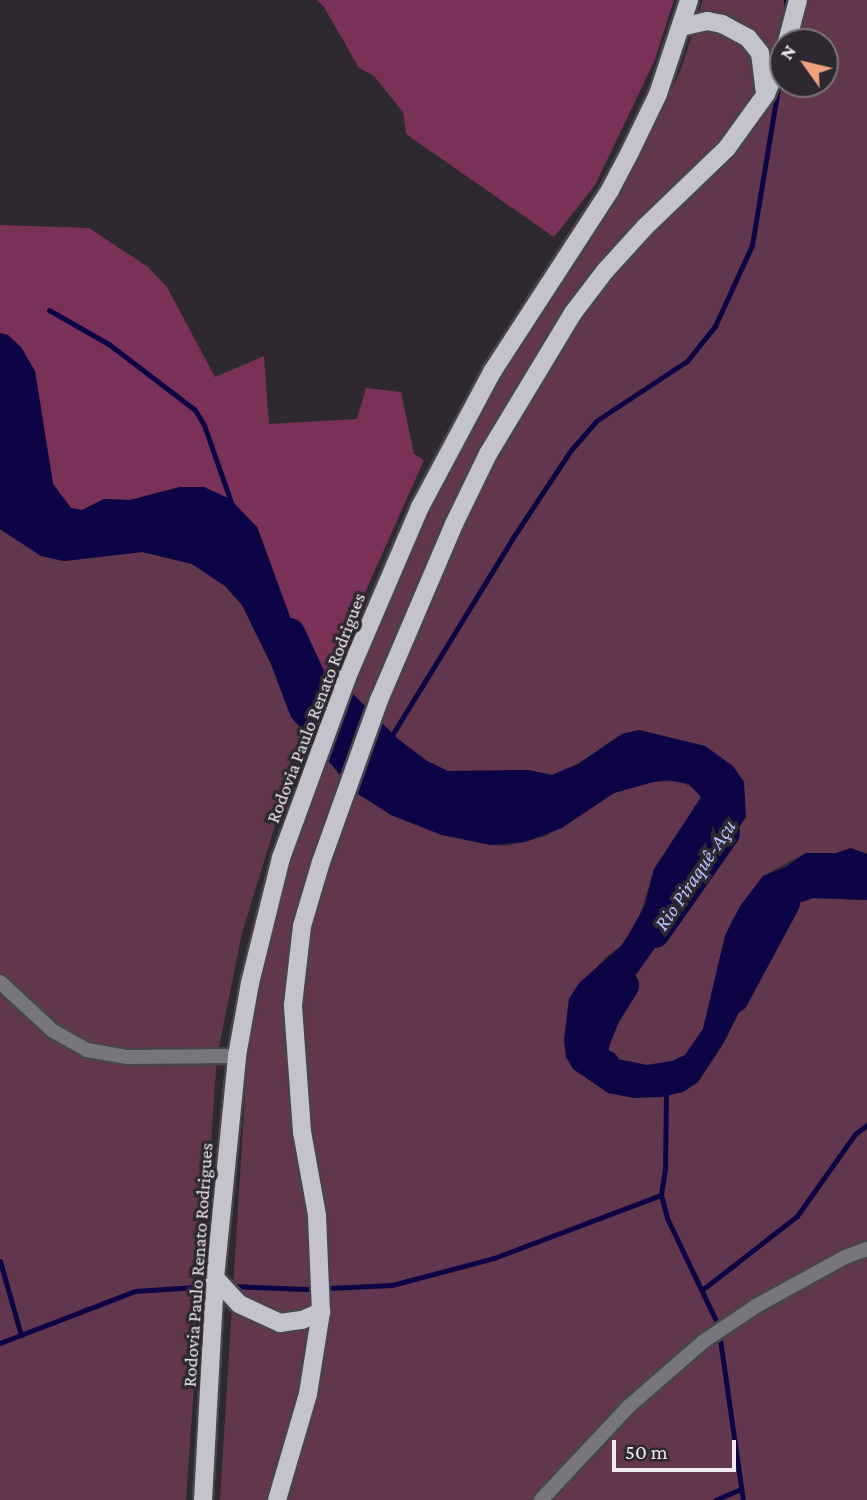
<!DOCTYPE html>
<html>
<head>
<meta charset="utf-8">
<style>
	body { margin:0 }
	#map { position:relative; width:867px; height:1500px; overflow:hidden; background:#2e2831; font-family:"Crimson Pro",serif }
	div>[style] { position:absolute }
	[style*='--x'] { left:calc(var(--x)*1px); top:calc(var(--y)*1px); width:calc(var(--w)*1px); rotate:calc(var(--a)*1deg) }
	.green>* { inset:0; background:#62374d }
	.forest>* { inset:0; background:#793158 }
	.water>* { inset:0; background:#0d0445 }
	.stream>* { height:5px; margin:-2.5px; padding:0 2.5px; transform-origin:2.5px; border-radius:2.5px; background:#0d0445 }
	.river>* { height:30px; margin:-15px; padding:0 15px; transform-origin:15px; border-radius:15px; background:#0d0445 }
	.roads { filter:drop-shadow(2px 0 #49434c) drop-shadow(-2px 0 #49434c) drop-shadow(0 2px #49434c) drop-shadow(0 -2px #49434c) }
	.street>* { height:14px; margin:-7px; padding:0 7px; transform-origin:7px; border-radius:7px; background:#77767b }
	.primary>* { height:18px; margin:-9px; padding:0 9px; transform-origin:9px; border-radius:9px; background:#c4c2cd }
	span { translate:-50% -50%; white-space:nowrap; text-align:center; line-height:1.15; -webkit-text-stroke:7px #2e2831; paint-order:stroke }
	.street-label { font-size:19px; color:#eeeaf0 }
	.water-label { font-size:21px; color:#b6c2fd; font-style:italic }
	.north { position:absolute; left:769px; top:28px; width:70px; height:70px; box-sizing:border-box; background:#2e2831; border:2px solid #7b767d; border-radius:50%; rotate:304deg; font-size:19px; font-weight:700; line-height:28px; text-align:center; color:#eeeaf0 }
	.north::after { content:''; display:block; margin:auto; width:24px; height:32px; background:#f2a17e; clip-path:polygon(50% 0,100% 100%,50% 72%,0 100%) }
	.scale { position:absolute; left:612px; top:1440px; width:124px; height:32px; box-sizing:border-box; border:4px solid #eeeaf0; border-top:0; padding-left:9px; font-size:21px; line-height:24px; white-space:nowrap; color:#eeeaf0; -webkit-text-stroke:5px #2e2831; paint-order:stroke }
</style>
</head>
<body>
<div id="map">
	<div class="green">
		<div style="clip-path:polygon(evenodd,703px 0,867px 0,867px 854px,851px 848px,836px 853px,806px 853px,763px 876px,732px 920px,725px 936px,703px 1029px,685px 1055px,672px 1061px,647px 1065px,607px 1057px,599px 1043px,598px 1029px,664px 935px,685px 880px,693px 869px,725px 848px,705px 746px,639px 730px,622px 734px,578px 764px,552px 775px,528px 770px,448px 771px,427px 761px,398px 739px,351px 692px,459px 448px,566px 266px,618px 199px,680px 72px,703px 0,783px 42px,825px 42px,825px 84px,783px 84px,783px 42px)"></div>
		<div style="clip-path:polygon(0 529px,41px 556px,64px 561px,142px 552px,192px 564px,225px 586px,242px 605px,271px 665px,291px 717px,304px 732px,242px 933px,217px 1057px,186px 1500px,0 1500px)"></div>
		<div style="clip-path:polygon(324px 756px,347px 784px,391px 815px,442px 835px,491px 845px,507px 846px,546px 836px,614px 793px,653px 782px,680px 781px,696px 790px,701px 797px,698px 804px,654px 869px,639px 918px,621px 946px,606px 957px,569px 999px,564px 1040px,566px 1057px,698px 1082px,724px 1043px,746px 998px,753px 963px,762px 943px,787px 907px,813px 898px,867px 900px,867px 1500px,220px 1500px,247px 1063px,263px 964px,288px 867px)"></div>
	</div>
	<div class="forest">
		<div style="clip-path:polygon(317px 0,674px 0,654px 62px,595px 185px,554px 237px,406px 134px,403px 112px,374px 76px,359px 68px,324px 7px)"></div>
		<div style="clip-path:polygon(0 225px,89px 228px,148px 267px,167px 287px,215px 377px,264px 356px,269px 424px,357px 419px,366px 388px,401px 392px,414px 454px,424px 460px,319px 696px,257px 526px,180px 487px,130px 500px,104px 499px,82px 510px,71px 508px,53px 484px,35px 371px,8px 335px,0 333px)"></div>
	</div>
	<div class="water">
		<div style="clip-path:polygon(0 333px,8px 335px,21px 347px,35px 371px,53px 484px,71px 508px,82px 510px,104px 499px,130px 500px,180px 487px,204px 487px,230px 499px,257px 527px,319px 696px,304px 732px,291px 717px,271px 664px,242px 605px,225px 586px,192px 564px,143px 552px,64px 561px,41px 556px,0 529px)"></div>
		<div style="clip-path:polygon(351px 692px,398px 739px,427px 761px,448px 771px,528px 770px,552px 775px,578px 764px,622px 734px,639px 730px,705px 746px,733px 766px,744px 782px,746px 817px,725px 848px,693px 869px,685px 880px,664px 935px,602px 1022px,599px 1043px,607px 1057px,647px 1065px,672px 1061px,685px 1055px,703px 1029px,725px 936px,740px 906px,763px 876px,786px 867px,806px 853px,836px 853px,851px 848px,867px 854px,867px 900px,813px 898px,787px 907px,762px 943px,753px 963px,746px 998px,724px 1042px,698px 1082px,683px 1092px,661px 1097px,634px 1098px,608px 1093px,573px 1069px,566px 1057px,564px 1040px,569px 999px,579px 983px,621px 946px,629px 934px,645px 905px,654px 869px,701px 797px,689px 784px,667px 780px,653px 782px,614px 793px,562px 828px,525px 842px,491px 845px,442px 835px,391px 815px,358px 794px,324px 756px)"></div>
	</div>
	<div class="stream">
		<div style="--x:786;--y:0;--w:14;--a:86"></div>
		<div style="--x:49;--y:310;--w:70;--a:29.8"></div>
		<div style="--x:110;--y:345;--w:107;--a:37.4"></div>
		<div style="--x:195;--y:410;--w:17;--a:59"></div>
		<div style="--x:204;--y:425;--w:85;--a:70.7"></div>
		<div style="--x:389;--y:740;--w:236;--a:-58.5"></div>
		<div style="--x:512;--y:539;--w:107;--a:-56.5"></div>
		<div style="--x:571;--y:450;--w:38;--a:-49"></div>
		<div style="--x:596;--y:421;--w:109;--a:-33.4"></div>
		<div style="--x:687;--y:361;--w:45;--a:-51.3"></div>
		<div style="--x:715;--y:326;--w:89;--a:-65.4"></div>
		<div style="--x:752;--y:245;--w:165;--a:-80.6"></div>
		<div style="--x:666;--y:1092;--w:77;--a:90.7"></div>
		<div style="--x:665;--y:1169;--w:26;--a:99"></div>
		<div style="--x:661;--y:1195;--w:24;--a:75"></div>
		<div style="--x:667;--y:1218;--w:119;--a:64.5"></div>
		<div style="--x:718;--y:1325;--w:177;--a:81.9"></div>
		<div style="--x:0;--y:1261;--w:77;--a:74.2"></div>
		<div style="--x:231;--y:1286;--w:76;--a:2.3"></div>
		<div style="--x:307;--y:1289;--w:85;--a:-2.7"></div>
		<div style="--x:392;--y:1285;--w:106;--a:-14.8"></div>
		<div style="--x:494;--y:1258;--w:178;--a:-20.7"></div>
		<div style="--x:702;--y:1290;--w:120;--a:-37.9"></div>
		<div style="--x:797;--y:1216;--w:100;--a:-54.7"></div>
		<div style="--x:855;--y:1134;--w:15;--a:-37"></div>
		<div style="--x:0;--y:1343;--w:145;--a:-21.1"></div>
		<div style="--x:135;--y:1291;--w:76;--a:-3.8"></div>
		<div style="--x:715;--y:1500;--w:26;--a:-23"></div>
	</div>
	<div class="river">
		<div style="--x:290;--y:633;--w:64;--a:65"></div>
		<div style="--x:317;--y:691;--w:58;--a:49.2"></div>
		<div style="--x:655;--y:933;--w:122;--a:-55"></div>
		<div style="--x:734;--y:998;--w:108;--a:-61.8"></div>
		<div style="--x:605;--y:1065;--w:9;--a:-159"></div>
		<div style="--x:597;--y:1062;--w:9;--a:-117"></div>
		<div style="--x:593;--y:1054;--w:13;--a:-81"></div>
		<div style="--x:595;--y:1041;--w:27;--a:-68"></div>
		<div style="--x:605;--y:1016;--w:36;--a:-58"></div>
	</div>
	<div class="roads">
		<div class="street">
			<div style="--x:0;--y:982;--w:72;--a:42.8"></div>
			<div style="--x:53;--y:1031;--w:39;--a:29"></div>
			<div style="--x:87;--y:1050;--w:41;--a:9.9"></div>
			<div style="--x:127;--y:1057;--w:110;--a:-0.5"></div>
			<div style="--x:541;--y:1500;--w:127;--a:-46.9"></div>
			<div style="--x:628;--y:1407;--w:101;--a:-41"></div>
			<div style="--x:704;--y:1341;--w:63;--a:-33.9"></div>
			<div style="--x:756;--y:1306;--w:102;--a:-28.8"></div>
			<div style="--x:845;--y:1257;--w:23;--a:-20"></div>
		</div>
		<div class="primary">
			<div style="--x:681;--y:27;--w:27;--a:-13"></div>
			<div style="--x:707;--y:21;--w:15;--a:11"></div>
			<div style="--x:722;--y:24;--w:30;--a:28"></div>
			<div style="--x:748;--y:38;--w:19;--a:51"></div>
			<div style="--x:760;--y:53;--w:38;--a:83"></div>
			<div style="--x:787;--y:42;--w:43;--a:-75.3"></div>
			<div style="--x:215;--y:1278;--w:35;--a:47"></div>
			<div style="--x:239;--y:1304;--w:45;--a:24.9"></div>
			<div style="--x:280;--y:1323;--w:22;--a:-8"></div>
			<div style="--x:302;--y:1320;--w:21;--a:-23"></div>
			<div style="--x:203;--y:1500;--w:222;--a:-86.9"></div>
			<div style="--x:215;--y:1278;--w:223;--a:-84.3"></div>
			<div style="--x:237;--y:1056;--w:74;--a:-79.9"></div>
			<div style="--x:250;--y:983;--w:129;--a:-76.1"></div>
			<div style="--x:281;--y:858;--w:195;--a:-69.9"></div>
			<div style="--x:348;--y:675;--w:183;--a:-66.8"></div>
			<div style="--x:420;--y:507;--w:153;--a:-61.9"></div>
			<div style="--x:492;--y:372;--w:217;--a:-57"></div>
			<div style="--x:610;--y:190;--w:43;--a:-62.2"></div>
			<div style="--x:630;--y:152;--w:64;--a:-64.2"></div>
			<div style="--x:658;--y:94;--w:99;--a:-71.7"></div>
			<div style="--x:277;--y:1500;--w:110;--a:-73.7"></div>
			<div style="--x:308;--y:1394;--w:83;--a:-81"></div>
			<div style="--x:321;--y:1312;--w:97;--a:-92.4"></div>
			<div style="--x:317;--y:1215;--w:84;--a:-100.2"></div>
			<div style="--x:302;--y:1132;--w:127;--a:-94.1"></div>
			<div style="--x:293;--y:1005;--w:80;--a:-83.5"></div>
			<div style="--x:302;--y:926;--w:67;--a:-73.5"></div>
			<div style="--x:321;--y:862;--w:172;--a:-70.3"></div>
			<div style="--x:379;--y:700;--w:191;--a:-66.9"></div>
			<div style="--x:454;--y:524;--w:78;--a:-64.1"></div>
			<div style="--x:488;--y:454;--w:165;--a:-58.9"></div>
			<div style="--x:573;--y:313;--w:53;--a:-52.7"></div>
			<div style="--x:605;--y:271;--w:59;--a:-47.7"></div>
			<div style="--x:645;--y:227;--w:114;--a:-43.9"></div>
			<div style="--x:727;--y:148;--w:67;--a:-54.2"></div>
			<div style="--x:766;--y:94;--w:45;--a:-68"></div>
		</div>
	</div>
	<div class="street-label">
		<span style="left:316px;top:708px;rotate:-69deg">Rodovia Paulo Renato Rodrigues</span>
		<span style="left:198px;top:1265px;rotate:-86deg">Rodovia Paulo Renato Rodrigues</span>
	</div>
	<div class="water-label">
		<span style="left:695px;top:875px;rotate:-56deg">Rio Piraquê-Açu</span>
	</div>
	<div class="north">N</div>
	<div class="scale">50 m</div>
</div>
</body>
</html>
